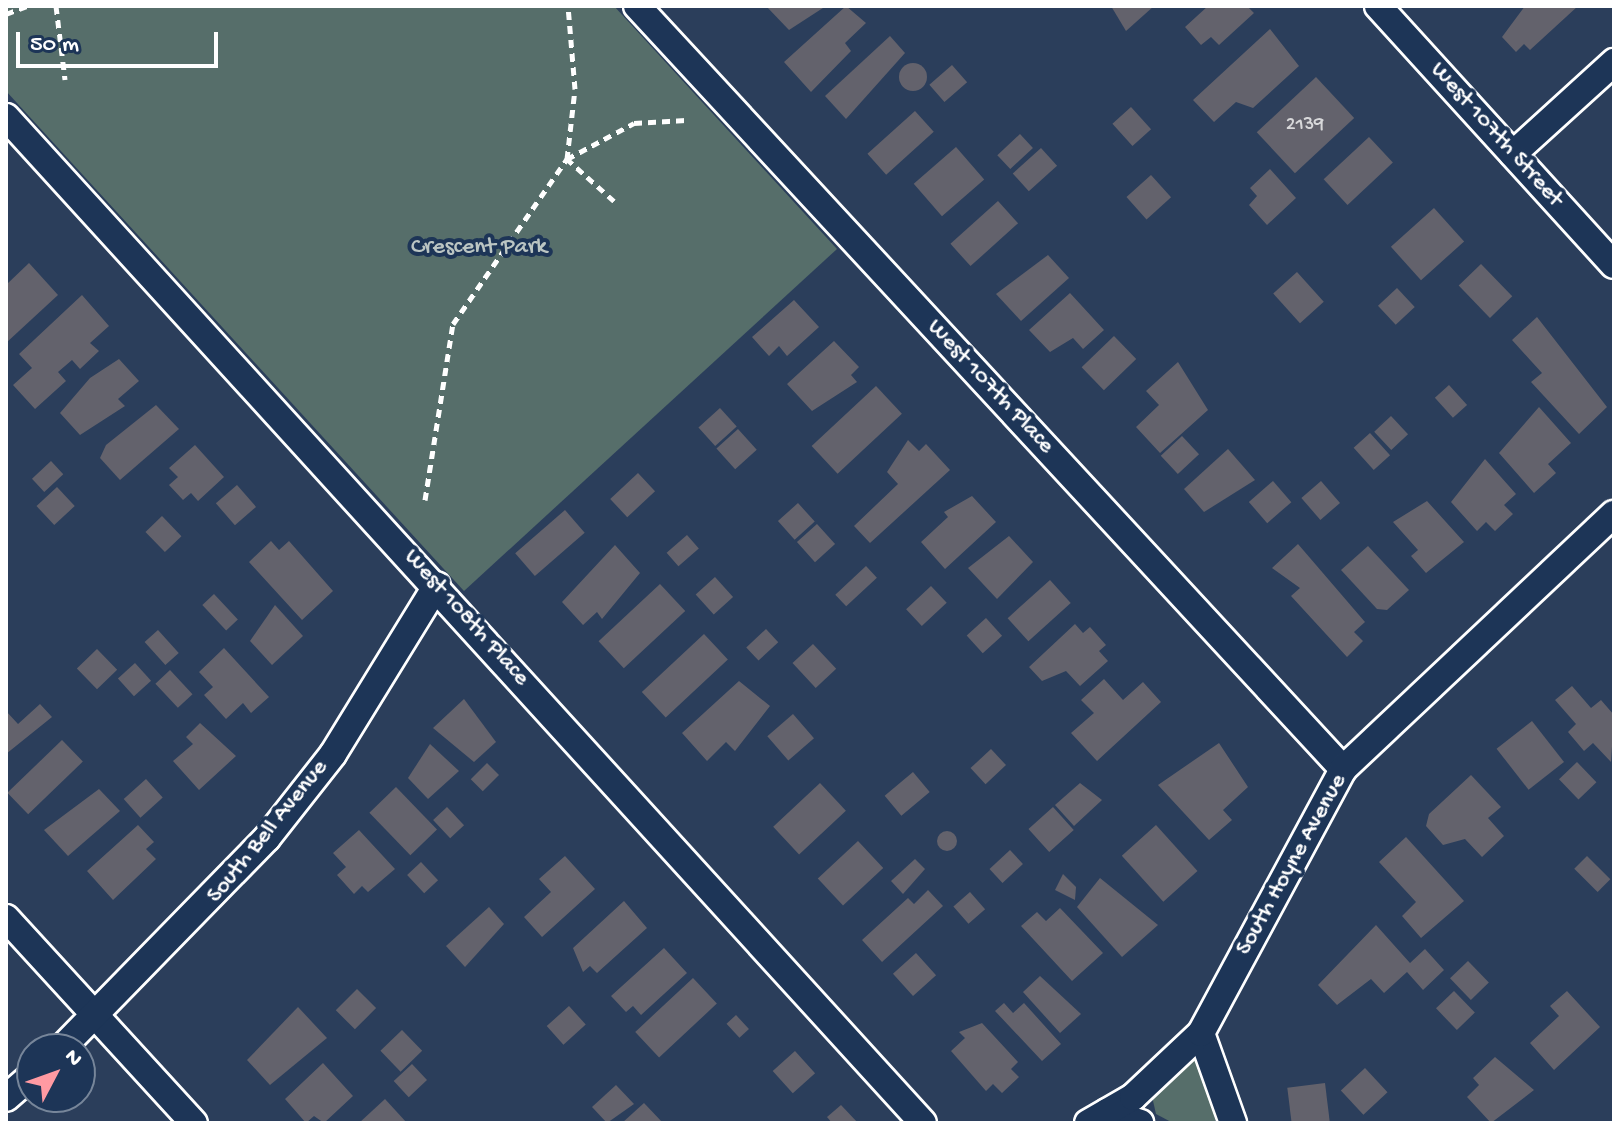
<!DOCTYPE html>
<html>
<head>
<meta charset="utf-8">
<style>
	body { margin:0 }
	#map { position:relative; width:1620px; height:1129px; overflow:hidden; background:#2b3e5b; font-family:"Gochi Hand",sans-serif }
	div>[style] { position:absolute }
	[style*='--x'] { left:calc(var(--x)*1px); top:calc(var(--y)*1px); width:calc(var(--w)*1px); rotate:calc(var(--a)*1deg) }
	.green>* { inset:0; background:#566e6a }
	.building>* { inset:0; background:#63626c; transform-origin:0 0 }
	.round { border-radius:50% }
	.path>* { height:5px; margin-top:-2.5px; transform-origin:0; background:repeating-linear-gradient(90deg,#fff 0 8px,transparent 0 14px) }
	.roads { filter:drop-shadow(2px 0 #fff) drop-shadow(-2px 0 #fff) drop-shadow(0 2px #fff) drop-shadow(0 -2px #fff) }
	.street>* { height:26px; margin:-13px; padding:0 13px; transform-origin:13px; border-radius:13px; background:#1d3557 }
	span { translate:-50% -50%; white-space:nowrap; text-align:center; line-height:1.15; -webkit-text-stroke:8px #1d3557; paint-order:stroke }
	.number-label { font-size:20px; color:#d8d8da }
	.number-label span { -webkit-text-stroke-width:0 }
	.street-label { font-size:24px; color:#fff }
	.park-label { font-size:24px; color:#bbc5c3 }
	.frame { position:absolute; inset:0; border:8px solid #fff; pointer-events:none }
	.north { position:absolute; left:16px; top:1033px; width:80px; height:80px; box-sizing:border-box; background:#1d3557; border:2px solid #77869a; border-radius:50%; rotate:49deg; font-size:22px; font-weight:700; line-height:32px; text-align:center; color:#fff }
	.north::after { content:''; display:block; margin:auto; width:28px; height:36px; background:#ff9aa2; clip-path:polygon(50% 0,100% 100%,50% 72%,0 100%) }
	.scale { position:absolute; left:16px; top:32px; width:202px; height:36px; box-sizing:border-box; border:4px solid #fff; border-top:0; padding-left:10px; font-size:24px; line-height:28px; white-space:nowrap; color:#fff; -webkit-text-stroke:6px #1d3557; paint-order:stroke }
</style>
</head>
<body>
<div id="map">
	<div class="green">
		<div style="clip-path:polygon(6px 6px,614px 6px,837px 249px,464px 591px,6px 91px)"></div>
		<div style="clip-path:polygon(1191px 1055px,1202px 1062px,1216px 1123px,1173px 1123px,1156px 1114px,1151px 1092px)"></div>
	</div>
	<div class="building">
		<div style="clip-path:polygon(766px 6px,826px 6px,789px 30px)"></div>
		<div style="clip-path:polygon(846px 6px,866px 23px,845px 43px,851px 51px,811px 92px,784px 62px)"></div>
		<div style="clip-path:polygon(1111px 6px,1154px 6px,1126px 31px)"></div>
		<div style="clip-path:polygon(1208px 6px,1247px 6px,1254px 13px,1219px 45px,1211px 37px,1201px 45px,1185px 27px)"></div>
		<div style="clip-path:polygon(1525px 6px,1578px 6px,1530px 50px,1524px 44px,1516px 52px,1502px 37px)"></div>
		<div style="clip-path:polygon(1270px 29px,1299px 66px,1253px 108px,1236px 102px,1214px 122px,1193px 100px)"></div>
		<div style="clip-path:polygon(890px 36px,905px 53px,846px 119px,825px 96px)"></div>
		<div class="round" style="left:899px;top:63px;width:28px;height:28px"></div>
		<div style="left:952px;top:65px;width:23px;height:30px;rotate:49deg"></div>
		<div style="left:1316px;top:77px;width:56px;height:81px;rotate:47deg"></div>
		<div style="left:1131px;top:107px;width:30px;height:25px;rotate:48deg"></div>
		<div style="left:915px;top:111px;width:28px;height:64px;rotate:48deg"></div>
		<div style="left:1020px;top:134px;width:19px;height:31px;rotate:47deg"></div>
		<div style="left:1369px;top:137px;width:35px;height:62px;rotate:47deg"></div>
		<div style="left:956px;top:147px;width:43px;height:56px;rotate:49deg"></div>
		<div style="left:1041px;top:148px;width:24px;height:38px;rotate:48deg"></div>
		<div style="clip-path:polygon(1270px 169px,1296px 198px,1267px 225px,1249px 205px,1257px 196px,1250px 188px)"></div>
		<div style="left:1151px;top:175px;width:30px;height:33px;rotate:48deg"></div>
		<div style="left:998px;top:201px;width:30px;height:64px;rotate:48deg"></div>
		<div style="left:1434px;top:208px;width:45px;height:58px;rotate:48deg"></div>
		<div style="clip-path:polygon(1048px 255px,1069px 278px,1021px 321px,996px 294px)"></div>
		<div style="clip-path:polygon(29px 263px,58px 295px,6px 343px,6px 285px)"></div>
		<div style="left:1481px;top:264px;width:45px;height:31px;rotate:46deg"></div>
		<div style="left:1297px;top:272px;width:40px;height:32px;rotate:48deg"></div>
		<div style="left:1397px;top:288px;width:26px;height:26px;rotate:47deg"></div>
		<div style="clip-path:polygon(1070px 293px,1104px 330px,1083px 349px,1073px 338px,1050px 352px,1029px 330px)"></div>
		<div style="clip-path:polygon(82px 295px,109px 326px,90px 343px,99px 351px,80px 369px,72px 360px,58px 372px,66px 381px,35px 409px,13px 385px,32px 368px,19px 354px)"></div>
		<div style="clip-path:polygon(794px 300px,819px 327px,787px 356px,779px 346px,769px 356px,752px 337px)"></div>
		<div style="clip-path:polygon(1537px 317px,1607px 407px,1579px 434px,1531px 382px,1542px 373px,1512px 340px)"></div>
		<div style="left:1114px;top:336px;width:32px;height:45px;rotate:46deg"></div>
		<div style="clip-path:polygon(834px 341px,859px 367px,851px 375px,857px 382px,812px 411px,787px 384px)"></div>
		<div style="clip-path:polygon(119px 359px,139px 381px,118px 399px,125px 406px,80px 435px,60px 413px,90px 378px)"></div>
		<div style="clip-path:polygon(1178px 362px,1208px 410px,1160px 453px,1136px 427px,1159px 405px,1146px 391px)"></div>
		<div style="left:1449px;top:385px;width:27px;height:19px;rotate:48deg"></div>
		<div style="left:876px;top:386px;width:38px;height:88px;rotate:47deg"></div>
		<div style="clip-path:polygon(156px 405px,179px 429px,120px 480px,100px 458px,106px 445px)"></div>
		<div style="clip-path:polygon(1539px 407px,1571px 443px,1548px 464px,1556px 473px,1534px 493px,1499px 453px)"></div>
		<div style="left:720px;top:408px;width:25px;height:29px;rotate:48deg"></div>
		<div style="left:1391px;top:416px;width:25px;height:23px;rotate:47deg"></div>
		<div style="left:738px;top:429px;width:28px;height:29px;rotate:48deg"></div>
		<div style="left:1370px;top:433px;width:30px;height:22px;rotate:48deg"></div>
		<div style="left:1182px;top:436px;width:25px;height:29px;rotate:47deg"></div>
		<div style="clip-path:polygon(908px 440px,919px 451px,926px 444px,950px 470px,870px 543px,854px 526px,898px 484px,887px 472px)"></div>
		<div style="clip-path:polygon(195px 445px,224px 477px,198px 501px,191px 493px,183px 500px,169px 485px,178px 477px,169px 468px)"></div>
		<div style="clip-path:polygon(1228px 449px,1255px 480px,1204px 512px,1184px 489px)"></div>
		<div style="clip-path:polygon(1485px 459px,1516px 494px,1504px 505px,1513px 514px,1495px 531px,1486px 522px,1477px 531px,1451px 502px)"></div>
		<div style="left:51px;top:461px;width:18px;height:26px;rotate:47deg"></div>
		<div style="left:638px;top:473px;width:25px;height:38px;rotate:47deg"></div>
		<div style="left:1273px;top:481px;width:28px;height:32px;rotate:49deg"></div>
		<div style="left:1321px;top:481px;width:29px;height:26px;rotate:49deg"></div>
		<div style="left:237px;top:485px;width:29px;height:28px;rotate:49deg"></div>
		<div style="left:57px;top:487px;width:26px;height:28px;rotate:47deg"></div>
		<div style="clip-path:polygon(972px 496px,996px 522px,945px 569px,921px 542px,948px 517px,944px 512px)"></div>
		<div style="clip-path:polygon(1427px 501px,1464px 542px,1426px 573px,1411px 556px,1418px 550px,1393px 522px)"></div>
		<div style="left:798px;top:503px;width:25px;height:27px;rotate:48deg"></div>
		<div style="left:565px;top:510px;width:30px;height:66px;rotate:49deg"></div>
		<div style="left:162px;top:516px;width:28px;height:23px;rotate:46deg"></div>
		<div style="left:817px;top:524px;width:27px;height:27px;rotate:48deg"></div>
		<div style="left:687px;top:535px;width:18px;height:27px;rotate:49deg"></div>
		<div style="clip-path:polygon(1009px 536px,1033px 562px,997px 599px,968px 568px)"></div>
		<div style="clip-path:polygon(271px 541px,279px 550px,289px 541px,333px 591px,302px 620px,249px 562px)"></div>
		<div style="clip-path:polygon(1298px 544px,1365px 622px,1354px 632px,1363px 641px,1347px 657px,1291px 596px,1300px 588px,1272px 568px)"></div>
		<div style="clip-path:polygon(615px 545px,640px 573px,602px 619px,597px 612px,583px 625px,562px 602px)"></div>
		<div style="clip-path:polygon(1368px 546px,1409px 590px,1387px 610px,1377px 609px,1341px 570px)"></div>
		<div style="left:866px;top:566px;width:16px;height:42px;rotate:47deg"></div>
		<div style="left:715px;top:577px;width:27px;height:26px;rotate:48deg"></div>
		<div style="left:1050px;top:580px;width:31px;height:57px;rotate:48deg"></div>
		<div style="left:660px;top:584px;width:37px;height:84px;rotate:47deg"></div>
		<div style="left:931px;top:586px;width:23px;height:34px;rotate:47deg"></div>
		<div style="left:214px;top:594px;width:35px;height:16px;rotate:47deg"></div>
		<div style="clip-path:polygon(275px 605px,303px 636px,272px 665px,250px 641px)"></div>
		<div style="left:986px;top:618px;width:24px;height:26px;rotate:48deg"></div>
		<div style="clip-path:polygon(1075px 624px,1083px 633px,1090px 627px,1106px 645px,1099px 651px,1108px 661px,1080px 686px,1066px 671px,1042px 681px,1029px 667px)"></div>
		<div style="left:766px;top:629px;width:18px;height:27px;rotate:47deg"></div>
		<div style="left:158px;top:630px;width:31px;height:18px;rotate:48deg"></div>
		<div style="left:704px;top:634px;width:35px;height:85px;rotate:47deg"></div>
		<div style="left:813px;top:644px;width:34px;height:28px;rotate:47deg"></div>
		<div style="clip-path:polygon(224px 648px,269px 697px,251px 713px,243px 703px,226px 719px,204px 695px,213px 687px,199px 672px)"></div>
		<div style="left:97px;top:649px;width:29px;height:28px;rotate:46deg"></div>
		<div style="left:135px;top:663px;width:24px;height:23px;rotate:48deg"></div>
		<div style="left:170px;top:670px;width:33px;height:20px;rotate:47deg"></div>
		<div style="clip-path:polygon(1104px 679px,1123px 700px,1143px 682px,1161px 702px,1097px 761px,1071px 733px,1094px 713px,1081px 700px)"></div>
		<div style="clip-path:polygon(739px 681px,770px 706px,735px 751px,726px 742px,707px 761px,682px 733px)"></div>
		<div style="clip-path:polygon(1572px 686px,1591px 708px,1601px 700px,1614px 715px,1611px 762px,1593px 743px,1584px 751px,1568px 732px,1576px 724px,1555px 700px)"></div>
		<div style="clip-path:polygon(464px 699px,496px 742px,474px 762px,433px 728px)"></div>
		<div style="clip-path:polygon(40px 704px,52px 717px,6px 754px,6px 711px,18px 724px)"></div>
		<div style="left:793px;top:714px;width:32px;height:34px;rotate:49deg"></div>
		<div style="left:1532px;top:721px;width:52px;height:45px;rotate:52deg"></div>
		<div style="clip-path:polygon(200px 723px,236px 756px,199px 790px,173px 761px,193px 744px,186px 737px)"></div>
		<div style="left:62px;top:740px;width:30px;height:76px;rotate:46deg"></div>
		<div style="clip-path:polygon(1219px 743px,1248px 787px,1223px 810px,1232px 820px,1209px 840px,1158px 785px)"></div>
		<div style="clip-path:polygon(430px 744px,459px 771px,428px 799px,408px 778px)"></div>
		<div style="left:991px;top:749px;width:22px;height:28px;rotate:47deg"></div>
		<div style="left:1577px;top:762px;width:28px;height:25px;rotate:46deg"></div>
		<div style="left:487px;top:763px;width:17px;height:23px;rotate:45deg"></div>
		<div style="left:913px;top:772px;width:26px;height:37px;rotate:50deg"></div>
		<div style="clip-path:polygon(1471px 775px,1501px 807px,1488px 818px,1504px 836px,1482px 857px,1465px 839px,1443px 845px,1426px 826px,1429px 814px)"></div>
		<div style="left:146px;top:779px;width:25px;height:30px;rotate:48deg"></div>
		<div style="left:820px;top:783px;width:38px;height:64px;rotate:47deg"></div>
		<div style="clip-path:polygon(1080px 783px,1102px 800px,1074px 826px,1055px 805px)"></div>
		<div style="left:396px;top:787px;width:59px;height:37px;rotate:46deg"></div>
		<div style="clip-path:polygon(99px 789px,120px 811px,68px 856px,44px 830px)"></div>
		<div style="left:447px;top:807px;width:25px;height:19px;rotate:47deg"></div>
		<div style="left:1053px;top:807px;width:31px;height:33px;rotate:48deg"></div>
		<div style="clip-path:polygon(138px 825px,154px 842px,146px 849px,156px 859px,113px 900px,87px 871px)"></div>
		<div style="left:1156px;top:825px;width:62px;height:46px;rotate:48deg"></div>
		<div style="clip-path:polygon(359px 830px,395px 869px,368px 892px,362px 886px,354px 894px,337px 875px,346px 867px,333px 853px)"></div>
		<div class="round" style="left:937px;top:831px;width:20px;height:20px"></div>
		<div style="clip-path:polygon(1406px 837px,1464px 901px,1421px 938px,1402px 916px,1416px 902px,1379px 862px)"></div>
		<div style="left:858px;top:841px;width:37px;height:55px;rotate:47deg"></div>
		<div style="left:1010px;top:850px;width:19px;height:28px;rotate:47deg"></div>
		<div style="clip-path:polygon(565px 856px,595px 889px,542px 937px,524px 917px,551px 892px,539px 879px)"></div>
		<div style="left:1587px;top:856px;width:33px;height:18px;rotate:45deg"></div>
		<div style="clip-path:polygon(915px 859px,925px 869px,903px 894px,891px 881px)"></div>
		<div style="left:421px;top:862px;width:25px;height:19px;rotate:47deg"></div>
		<div style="clip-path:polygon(1063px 874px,1076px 887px,1075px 900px,1055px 890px)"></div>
		<div style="clip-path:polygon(1100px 878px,1158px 925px,1122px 957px,1077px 907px)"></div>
		<div style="clip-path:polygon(928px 890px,943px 906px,882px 962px,862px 940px,908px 898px,914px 904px)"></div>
		<div style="left:970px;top:892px;width:23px;height:22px;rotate:49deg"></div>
		<div style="clip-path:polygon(624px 901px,647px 928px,597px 973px,590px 966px,583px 972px,573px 948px)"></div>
		<div style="clip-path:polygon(489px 907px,504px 924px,465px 967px,446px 946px)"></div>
		<div style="clip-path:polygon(1060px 908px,1103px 953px,1072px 981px,1021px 926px,1037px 912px,1046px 921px)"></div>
		<div style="clip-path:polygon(1376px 925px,1410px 963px,1425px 949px,1444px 970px,1423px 990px,1407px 972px,1384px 993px,1371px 979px,1337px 1005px,1318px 985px)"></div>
		<div style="clip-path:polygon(664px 948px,687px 973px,641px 1015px,633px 1006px,626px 1012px,611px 996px)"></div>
		<div style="left:916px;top:953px;width:30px;height:31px;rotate:48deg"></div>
		<div style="left:1468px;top:961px;width:30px;height:25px;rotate:46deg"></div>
		<div style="clip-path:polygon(1040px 976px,1081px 1014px,1060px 1033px,1023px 992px)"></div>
		<div style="left:693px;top:978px;width:35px;height:79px;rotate:47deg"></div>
		<div style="left:357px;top:989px;width:27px;height:30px;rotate:45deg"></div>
		<div style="left:1454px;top:991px;width:30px;height:25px;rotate:46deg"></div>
		<div style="clip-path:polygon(1567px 991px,1600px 1027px,1554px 1070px,1530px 1043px,1559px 1016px,1550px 1006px)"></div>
		<div style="clip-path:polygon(1004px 1003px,1013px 1013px,1024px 1003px,1061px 1044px,1042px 1061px,995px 1011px)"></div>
		<div style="left:569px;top:1006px;width:25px;height:30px;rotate:48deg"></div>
		<div style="clip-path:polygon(298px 1007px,327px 1038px,270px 1085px,247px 1060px)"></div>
		<div style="left:736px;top:1015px;width:19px;height:13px;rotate:47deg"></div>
		<div style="clip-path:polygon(982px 1023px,1018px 1062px,1011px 1069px,1019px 1077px,1002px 1093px,993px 1084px,986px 1091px,951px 1051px,965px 1038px,959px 1032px)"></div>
		<div style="left:402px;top:1030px;width:29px;height:30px;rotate:46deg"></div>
		<div style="left:795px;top:1051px;width:30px;height:30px;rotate:48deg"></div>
		<div style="clip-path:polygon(1495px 1057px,1534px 1090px,1491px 1123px,1467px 1097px,1479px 1085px,1473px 1078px)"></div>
		<div style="clip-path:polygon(323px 1063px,353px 1096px,324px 1123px,314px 1116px,306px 1123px,285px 1099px)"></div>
		<div style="left:412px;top:1064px;width:22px;height:25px;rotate:47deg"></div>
		<div style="left:1365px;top:1068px;width:33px;height:33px;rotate:47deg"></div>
		<div style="left:1325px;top:1083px;width:40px;height:38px;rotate:83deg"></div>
		<div style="clip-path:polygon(616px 1085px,634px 1104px,607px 1123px,592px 1107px)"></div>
		<div style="clip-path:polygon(385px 1099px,407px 1123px,359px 1123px)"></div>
		<div style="clip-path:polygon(644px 1103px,663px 1123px,622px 1123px)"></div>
		<div style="clip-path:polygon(841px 1105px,858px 1123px,832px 1123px,827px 1117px)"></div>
	</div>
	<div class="path">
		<div style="--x:56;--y:6;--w:74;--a:83"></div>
		<div style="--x:6;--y:14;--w:22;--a:-21"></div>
		<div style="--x:614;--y:201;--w:63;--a:-138.2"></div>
		<div style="--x:567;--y:159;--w:76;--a:-28.2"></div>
		<div style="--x:634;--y:123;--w:52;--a:-3.3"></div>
		<div style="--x:425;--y:500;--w:178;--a:-81"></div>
		<div style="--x:453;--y:324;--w:201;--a:-55.4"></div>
		<div style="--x:567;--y:159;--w:70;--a:-83.5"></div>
		<div style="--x:575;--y:89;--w:83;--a:-94.8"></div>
	</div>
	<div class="roads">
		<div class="street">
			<div style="--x:637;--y:6;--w:1040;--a:47.22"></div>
			<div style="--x:1378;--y:6;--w:350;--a:47.7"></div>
			<div style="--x:6;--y:117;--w:1361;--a:47.65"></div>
			<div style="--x:1513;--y:154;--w:137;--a:-42.3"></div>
			<div style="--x:6;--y:918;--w:278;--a:47.5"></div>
			<div style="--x:1201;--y:1033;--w:96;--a:70.4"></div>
			<div style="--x:61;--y:1049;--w:295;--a:-45.7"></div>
			<div style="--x:267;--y:838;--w:107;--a:-51.8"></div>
			<div style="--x:333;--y:754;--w:198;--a:-58.4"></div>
			<div style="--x:6;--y:1098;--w:35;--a:-41"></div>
			<div style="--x:1107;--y:1112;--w:35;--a:18"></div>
			<div style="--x:1088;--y:1123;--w:52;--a:-30"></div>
			<div style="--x:1133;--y:1097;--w:93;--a:-43.3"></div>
			<div style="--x:1201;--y:1033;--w:300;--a:-61.7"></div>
			<div style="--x:1343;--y:769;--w:372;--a:-43.3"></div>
		</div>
	</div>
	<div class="number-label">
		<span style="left:1305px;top:125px">2139</span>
	</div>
	<div class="street-label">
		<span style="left:1496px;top:135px;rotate:48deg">West 107th Street</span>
		<span style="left:990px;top:387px;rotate:47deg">West 107th Place</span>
		<span style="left:466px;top:618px;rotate:48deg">West 108th Place</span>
		<span style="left:268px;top:832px;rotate:-51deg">South Bell Avenue</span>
		<span style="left:1292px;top:865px;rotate:-61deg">South Hoyne Avenue</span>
	</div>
	<div class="park-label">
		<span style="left:479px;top:248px">Crescent Park</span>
	</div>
	<div class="frame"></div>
	<div class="north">N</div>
	<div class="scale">50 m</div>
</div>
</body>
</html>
